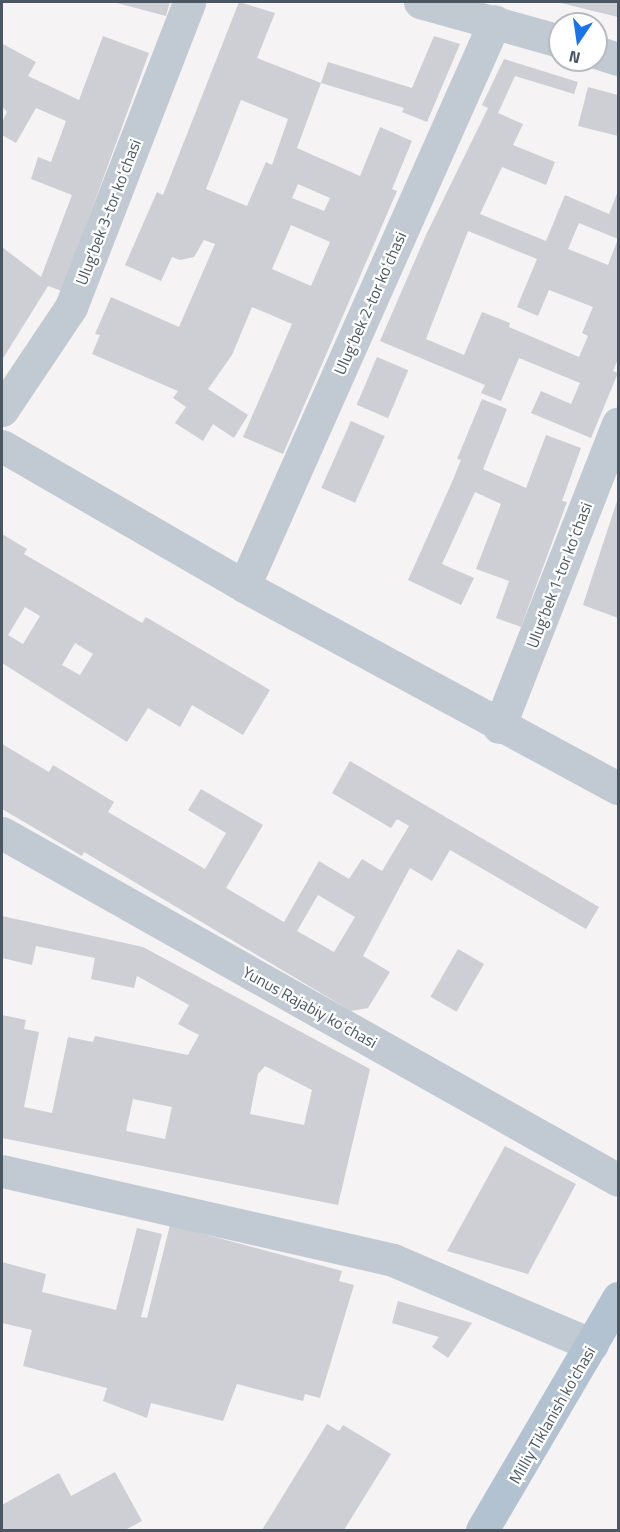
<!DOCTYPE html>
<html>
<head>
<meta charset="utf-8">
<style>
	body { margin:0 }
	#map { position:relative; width:620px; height:1532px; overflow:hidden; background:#f5f3f3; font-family:"Titillium Web",sans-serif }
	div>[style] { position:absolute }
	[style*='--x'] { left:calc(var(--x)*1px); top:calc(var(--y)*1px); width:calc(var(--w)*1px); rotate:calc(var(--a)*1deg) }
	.building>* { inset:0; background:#cdcfd5; transform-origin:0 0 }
	.minor>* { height:33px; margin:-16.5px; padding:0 16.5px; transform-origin:16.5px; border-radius:16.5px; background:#c1cad2 }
	.major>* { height:33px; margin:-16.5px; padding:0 16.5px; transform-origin:16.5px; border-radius:16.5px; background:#b3c2d1 }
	span { translate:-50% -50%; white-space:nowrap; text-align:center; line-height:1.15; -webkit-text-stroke:4.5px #fff; paint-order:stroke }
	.street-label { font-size:16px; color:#4a5661 }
	.frame { position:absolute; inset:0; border:3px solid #4a5661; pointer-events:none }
	.north { position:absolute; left:548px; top:12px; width:60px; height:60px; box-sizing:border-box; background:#fff; border:2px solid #b7bbc0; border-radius:50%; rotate:193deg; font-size:16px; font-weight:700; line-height:24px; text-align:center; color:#4a5661 }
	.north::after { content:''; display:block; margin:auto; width:21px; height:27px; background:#1a73e8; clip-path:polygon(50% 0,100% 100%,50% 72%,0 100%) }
</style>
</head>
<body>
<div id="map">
	<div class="building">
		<div style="clip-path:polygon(113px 2px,170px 2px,166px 16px)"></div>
		<div style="clip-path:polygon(evenodd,239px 2px,275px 13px,257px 58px,321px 83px,297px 148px,360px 176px,380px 127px,412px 141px,392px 189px,397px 191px,283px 454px,243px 437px,292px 324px,252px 307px,232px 355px,208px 389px,248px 415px,234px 438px,213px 424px,203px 441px,175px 423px,186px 407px,173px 398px,178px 391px,92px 354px,100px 335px,95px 334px,111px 297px,179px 327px,215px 244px,204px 240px,194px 257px,180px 260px,172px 257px,161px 281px,125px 265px,157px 192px,163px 195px,239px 2px,241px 100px,288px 119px,272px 165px,266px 162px,247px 206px,206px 189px,241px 100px,239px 2px,298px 184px,330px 198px,324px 211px,292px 198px,298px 184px,239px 2px,291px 225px,330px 242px,311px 286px,272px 269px,291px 225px)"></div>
		<div style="clip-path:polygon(557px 2px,618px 2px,618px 17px,593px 11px)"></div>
		<div style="clip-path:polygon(103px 36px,149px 53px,62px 291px,48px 286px,2px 360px,2px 247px,41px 277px,72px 195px,31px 179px,38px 157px,51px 162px,66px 121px,36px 108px,16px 143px,2px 135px,2px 122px,7px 112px,2px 106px,2px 47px,3px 44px,36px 62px,28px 76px,79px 100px)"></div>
		<div style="clip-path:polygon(434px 36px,460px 44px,427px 122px,402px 112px,404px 108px,321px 83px,328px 62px,412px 88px)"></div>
		<div style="clip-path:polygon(evenodd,504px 59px,578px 82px,574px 94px,515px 76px,498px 113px,523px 124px,513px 145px,555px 162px,546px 185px,502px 167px,480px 214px,546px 241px,565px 195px,609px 214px,618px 191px,618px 239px,579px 223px,568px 249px,608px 265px,618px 239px,618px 359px,613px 371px,618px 373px,591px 438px,531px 413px,541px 391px,571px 404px,580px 383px,519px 358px,501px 401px,481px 393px,485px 385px,380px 341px,426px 235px,488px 108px,482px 105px,504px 59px,468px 231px,537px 259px,517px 307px,538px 316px,549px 290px,593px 307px,582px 333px,588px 336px,579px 357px,509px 327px,510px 323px,482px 312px,464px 355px,426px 339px,468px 231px)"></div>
		<div style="clip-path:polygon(588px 87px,618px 95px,618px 136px,578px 126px)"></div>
		<div style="left:377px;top:357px;width:34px;height:52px;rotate:23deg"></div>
		<div style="clip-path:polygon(482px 399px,507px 409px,483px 469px,526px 488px,546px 435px,581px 448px,562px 501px,567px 502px,521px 627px,496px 618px,509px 581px,476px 569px,501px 504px,475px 492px,442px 564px,474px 578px,461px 605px,408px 580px,452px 482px,461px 460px,457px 459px)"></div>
		<div style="left:351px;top:421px;width:37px;height:73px;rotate:24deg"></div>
		<div style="clip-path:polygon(618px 498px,618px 618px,583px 605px)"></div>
		<div style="clip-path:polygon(evenodd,2px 534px,27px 549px,24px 554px,142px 623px,146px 617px,270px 690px,243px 735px,192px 705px,180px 727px,148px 708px,127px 742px,2px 663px,2px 534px,25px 607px,40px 616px,23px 644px,8px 635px,25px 607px,2px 534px,75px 643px,93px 654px,80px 675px,62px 665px,75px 643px)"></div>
		<div style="clip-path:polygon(evenodd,2px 744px,49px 772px,53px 765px,114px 802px,108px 812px,205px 869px,226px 833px,188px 810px,201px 789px,263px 825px,226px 888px,284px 922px,319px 861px,349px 879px,362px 859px,382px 871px,409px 826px,397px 819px,391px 828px,332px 793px,350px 761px,599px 907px,586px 929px,450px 850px,432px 881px,410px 868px,363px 956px,390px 972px,368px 1008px,351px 1011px,84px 852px,82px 856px,2px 809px,2px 744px,318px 895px,355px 917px,334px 952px,297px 931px,318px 895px)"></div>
		<div style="clip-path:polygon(evenodd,2px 916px,143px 947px,370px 1069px,338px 1205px,2px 1138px,2px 1015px,26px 1020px,24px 1029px,39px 1032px,24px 1107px,52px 1113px,68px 1037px,93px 1042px,95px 1036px,188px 1055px,199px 1035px,178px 1024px,189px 1005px,137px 976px,134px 988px,91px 979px,95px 958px,36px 946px,32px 965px,2px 958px,2px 916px,265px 1066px,312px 1090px,304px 1125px,250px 1114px,258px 1074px,265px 1066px,2px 916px,133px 1099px,172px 1107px,165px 1139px,126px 1131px,133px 1099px)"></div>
		<div style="left:458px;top:949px;width:30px;height:55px;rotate:30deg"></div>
		<div style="clip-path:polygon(505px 1146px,576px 1184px,528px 1274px,447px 1251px)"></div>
		<div style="clip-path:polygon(170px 1225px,342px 1271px,339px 1281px,354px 1285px,320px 1398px,305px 1394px,303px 1401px,237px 1384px,223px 1421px,151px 1403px,147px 1418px,103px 1401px,107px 1388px,23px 1366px,32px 1330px,2px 1323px,2px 1262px,46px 1274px,42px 1292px,116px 1310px,137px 1228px,162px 1234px,141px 1317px,147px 1318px)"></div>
		<div style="clip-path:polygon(398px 1301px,472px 1323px,448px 1358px,432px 1347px,439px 1337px,392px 1323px)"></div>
		<div style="clip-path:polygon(327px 1424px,339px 1431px,343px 1425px,391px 1454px,344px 1530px,262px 1530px)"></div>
		<div style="clip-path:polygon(115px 1472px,142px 1521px,125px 1530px,2px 1530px,2px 1505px,59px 1473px,71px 1496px)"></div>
	</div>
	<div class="minor">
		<div style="--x:420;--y:2;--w:145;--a:15.6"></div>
		<div style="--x:596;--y:52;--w:23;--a:18"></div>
		<div style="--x:2;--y:410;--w:124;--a:-56.2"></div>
		<div style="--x:71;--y:307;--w:327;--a:-68.8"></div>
		<div style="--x:2;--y:446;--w:280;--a:30"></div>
		<div style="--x:244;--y:586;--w:425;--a:28.4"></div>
		<div style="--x:244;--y:586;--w:618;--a:-66.05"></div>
		<div style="--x:499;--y:727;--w:326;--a:-68.6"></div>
		<div style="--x:2;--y:833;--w:707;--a:29.39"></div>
		<div style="--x:2;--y:1171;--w:401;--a:12.8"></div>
		<div style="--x:393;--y:1260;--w:216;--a:23.1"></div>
	</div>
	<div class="major">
		<div style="--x:482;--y:1530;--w:269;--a:-59.6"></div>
	</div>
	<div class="street-label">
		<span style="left:108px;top:212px;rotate:-69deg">Ulug‘bek 3-tor koʻchasi</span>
		<span style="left:370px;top:303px;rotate:-66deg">Ulug‘bek 2-tor koʻchasi</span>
		<span style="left:559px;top:575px;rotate:-69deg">Ulug‘bek 1-tor koʻchasi</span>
		<span style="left:310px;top:1007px;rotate:29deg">Yunus Rajabiy koʻchasi</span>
		<span style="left:552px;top:1415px;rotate:-60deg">Milliy Tiklanish ko'chasi</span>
	</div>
	<div class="frame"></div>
	<div class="north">N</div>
</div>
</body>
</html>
